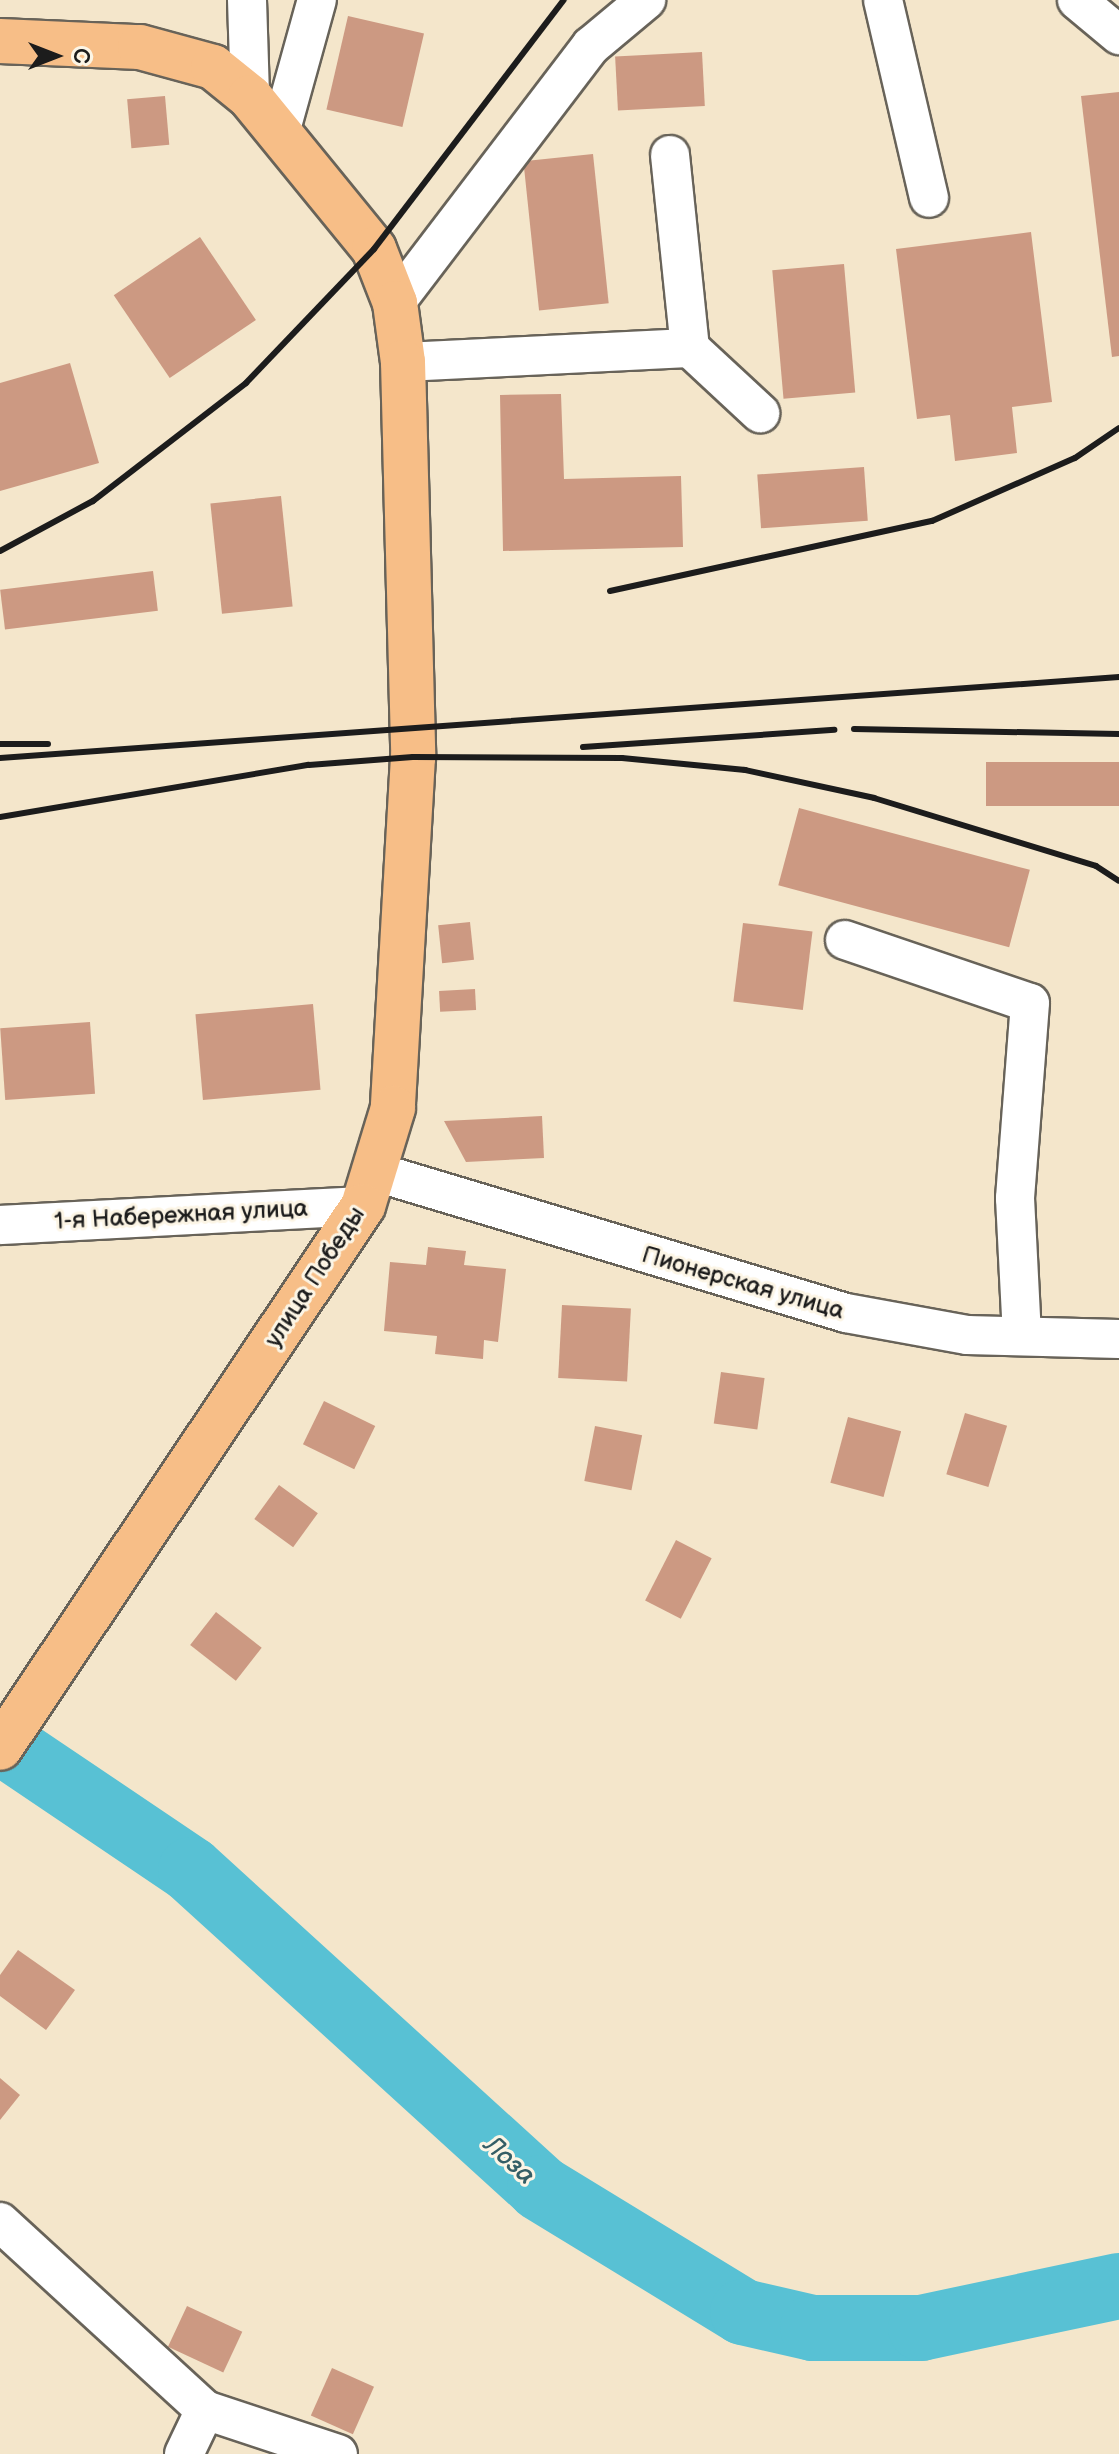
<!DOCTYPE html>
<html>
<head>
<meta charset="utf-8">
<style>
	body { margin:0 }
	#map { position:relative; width:1119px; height:2454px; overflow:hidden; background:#f4e6cb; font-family:"Balsamiq Sans",sans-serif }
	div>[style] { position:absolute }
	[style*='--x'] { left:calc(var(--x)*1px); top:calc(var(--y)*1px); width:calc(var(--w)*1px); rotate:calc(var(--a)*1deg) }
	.river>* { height:66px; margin:-33px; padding:0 33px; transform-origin:33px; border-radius:33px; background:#58c1d4 }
	.building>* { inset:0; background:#cc9982; transform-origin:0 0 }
	.roads { filter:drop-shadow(2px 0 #686359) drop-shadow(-2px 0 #686359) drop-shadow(0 2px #686359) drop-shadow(0 -2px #686359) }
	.minor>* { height:38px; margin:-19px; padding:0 19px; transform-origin:19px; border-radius:19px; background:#fff }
	.major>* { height:44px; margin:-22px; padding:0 22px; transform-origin:22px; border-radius:22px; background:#f7be87 }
	.rail>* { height:6px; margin:-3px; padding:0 3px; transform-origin:3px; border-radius:3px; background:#1c1c1c }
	span { translate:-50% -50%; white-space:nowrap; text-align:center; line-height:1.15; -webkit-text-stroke:6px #fcf5e5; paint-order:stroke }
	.street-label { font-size:24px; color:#1c1c1c }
	.water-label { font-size:26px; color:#345e66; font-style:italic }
	.north { position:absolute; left:16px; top:16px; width:80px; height:80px; -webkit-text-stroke:6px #fcf5e5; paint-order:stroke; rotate:90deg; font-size:22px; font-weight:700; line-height:32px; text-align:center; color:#1c1c1c }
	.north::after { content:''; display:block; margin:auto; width:28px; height:36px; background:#1c1c1c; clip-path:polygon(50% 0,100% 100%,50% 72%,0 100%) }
</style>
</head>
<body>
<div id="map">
	<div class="river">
		<div style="--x:0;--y:1741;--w:230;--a:34"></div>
		<div style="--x:191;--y:1870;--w:472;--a:42.3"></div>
		<div style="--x:540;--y:2188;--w:238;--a:31.4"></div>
		<div style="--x:743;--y:2312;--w:72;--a:12.9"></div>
		<div style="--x:813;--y:2328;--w:108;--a:0"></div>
		<div style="--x:921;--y:2328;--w:202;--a:-12"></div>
	</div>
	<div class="building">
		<div style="left:348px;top:16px;width:78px;height:96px;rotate:13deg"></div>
		<div style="left:702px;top:52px;width:54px;height:87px;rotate:87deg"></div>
		<div style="clip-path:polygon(1119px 92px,1119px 356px,1112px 357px,1081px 96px)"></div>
		<div style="left:165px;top:96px;width:49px;height:38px;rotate:85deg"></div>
		<div style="left:593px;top:154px;width:150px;height:70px;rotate:84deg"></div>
		<div style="clip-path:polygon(1031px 232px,1052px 402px,1012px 407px,1017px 453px,955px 461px,950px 415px,917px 419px,896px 249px)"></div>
		<div style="left:200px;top:237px;width:100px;height:104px;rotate:56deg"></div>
		<div style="left:844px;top:264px;width:129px;height:72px;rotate:85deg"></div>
		<div style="clip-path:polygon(70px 363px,99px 463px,0 491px,0 383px)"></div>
		<div style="clip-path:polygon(561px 394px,564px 479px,681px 476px,683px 547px,503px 551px,500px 395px)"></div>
		<div style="left:864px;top:467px;width:54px;height:107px;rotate:86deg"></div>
		<div style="left:281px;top:496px;width:111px;height:71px;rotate:84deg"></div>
		<div style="left:153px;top:571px;width:40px;height:154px;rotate:83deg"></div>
		<div style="left:1119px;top:762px;width:44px;height:133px;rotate:90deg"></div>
		<div style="left:799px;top:808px;width:239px;height:80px;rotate:15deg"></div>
		<div style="left:470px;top:922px;width:38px;height:32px;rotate:84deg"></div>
		<div style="left:743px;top:923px;width:70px;height:79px;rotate:7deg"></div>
		<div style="left:475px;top:989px;width:21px;height:36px;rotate:87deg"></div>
		<div style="left:313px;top:1004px;width:86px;height:118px;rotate:85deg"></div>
		<div style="left:90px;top:1022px;width:72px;height:90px;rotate:86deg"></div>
		<div style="clip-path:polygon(542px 1116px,544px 1158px,466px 1162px,444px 1121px)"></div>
		<div style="clip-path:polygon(428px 1247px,466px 1251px,464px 1265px,506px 1269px,498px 1342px,484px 1340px,483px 1359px,435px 1354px,437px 1336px,384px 1331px,390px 1262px,426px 1265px)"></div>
		<div style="left:562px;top:1305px;width:69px;height:73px;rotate:3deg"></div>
		<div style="left:721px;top:1372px;width:44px;height:52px;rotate:8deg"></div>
		<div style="left:324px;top:1401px;width:57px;height:48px;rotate:26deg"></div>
		<div style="left:965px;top:1413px;width:44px;height:64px;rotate:17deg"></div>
		<div style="left:848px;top:1417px;width:55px;height:68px;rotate:15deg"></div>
		<div style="left:595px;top:1426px;width:48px;height:56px;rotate:11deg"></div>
		<div style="left:279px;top:1485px;width:48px;height:42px;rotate:36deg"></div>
		<div style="left:676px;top:1540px;width:40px;height:68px;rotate:27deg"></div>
		<div style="left:216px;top:1612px;width:58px;height:42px;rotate:38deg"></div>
		<div style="clip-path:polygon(18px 1950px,75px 1990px,46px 2030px,0 1996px,0 1975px)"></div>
		<div style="clip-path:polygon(0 2078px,20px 2095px,0 2120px)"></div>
		<div style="left:187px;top:2306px;width:61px;height:45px;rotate:25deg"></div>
		<div style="left:332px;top:2368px;width:46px;height:52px;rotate:24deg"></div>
	</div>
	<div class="roads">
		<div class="minor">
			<div style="--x:247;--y:0;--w:97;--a:88.2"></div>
			<div style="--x:883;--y:0;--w:203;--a:76.9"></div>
			<div style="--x:1077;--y:0;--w:55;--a:39.8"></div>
			<div style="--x:280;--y:133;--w:138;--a:-74.5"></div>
			<div style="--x:670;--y:155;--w:194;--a:84.1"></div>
			<div style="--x:690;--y:348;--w:96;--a:42.9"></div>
			<div style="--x:395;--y:303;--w:323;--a:-52.7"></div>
			<div style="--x:591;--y:46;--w:72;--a:-39.9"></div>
			<div style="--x:403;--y:362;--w:287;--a:-2.8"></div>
			<div style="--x:845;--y:940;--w:195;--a:18.8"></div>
			<div style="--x:1030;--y:1003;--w:196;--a:94.4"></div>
			<div style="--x:1015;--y:1198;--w:136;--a:87.1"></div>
			<div style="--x:376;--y:1172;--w:491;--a:16.7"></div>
			<div style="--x:846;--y:1313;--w:123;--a:10.3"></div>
			<div style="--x:967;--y:1335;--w:152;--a:1.5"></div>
			<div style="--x:0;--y:1225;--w:363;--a:-3"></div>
			<div style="--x:0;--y:2222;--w:278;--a:42.5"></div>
			<div style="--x:205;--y:2410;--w:140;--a:18.3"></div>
			<div style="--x:184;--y:2454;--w:49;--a:-64.5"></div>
		</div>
		<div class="major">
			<div style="--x:0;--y:41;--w:140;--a:2.5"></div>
			<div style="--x:140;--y:47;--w:76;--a:15.3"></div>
			<div style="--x:213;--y:67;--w:48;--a:39"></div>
			<div style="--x:250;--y:97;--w:196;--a:50.8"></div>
			<div style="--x:374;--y:249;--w:58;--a:68.7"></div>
			<div style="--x:395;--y:303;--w:60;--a:82.3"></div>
			<div style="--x:403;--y:362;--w:395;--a:88.5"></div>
			<div style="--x:413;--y:757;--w:352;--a:93.3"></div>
			<div style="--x:393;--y:1108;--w:102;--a:107"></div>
			<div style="--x:363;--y:1206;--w:652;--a:123.81"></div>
		</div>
	</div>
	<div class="rail">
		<div style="--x:0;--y:551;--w:106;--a:-28.3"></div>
		<div style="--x:93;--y:501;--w:193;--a:-37.6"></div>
		<div style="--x:246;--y:383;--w:185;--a:-46.3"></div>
		<div style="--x:374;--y:249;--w:313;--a:-52.7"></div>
		<div style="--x:610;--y:591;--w:330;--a:-12.3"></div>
		<div style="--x:932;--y:521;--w:156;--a:-23.8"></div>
		<div style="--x:1075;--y:458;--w:53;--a:-34.3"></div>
		<div style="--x:854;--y:729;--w:265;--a:1.1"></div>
		<div style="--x:0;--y:744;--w:48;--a:0"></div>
		<div style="--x:583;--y:747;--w:252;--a:-3.9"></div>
		<div style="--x:0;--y:758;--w:1122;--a:-4.14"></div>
		<div style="--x:0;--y:817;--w:313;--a:-9.6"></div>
		<div style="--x:309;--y:765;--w:104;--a:-4.4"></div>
		<div style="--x:413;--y:757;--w:209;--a:0.3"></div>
		<div style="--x:622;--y:758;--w:124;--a:5.6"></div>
		<div style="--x:745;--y:770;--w:132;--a:12.2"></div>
		<div style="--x:874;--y:798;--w:232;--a:17"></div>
		<div style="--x:1096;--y:866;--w:27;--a:33"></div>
	</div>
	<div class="street-label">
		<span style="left:181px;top:1215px;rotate:-3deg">1-я Набережная улица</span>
		<span style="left:315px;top:1277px;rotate:-57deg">улица Победы</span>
		<span style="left:743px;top:1283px;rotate:16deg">Пионерская улица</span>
	</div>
	<div class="water-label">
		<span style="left:509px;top:2161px;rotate:42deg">Лоза</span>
	</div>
	<div class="north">С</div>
</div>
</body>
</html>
